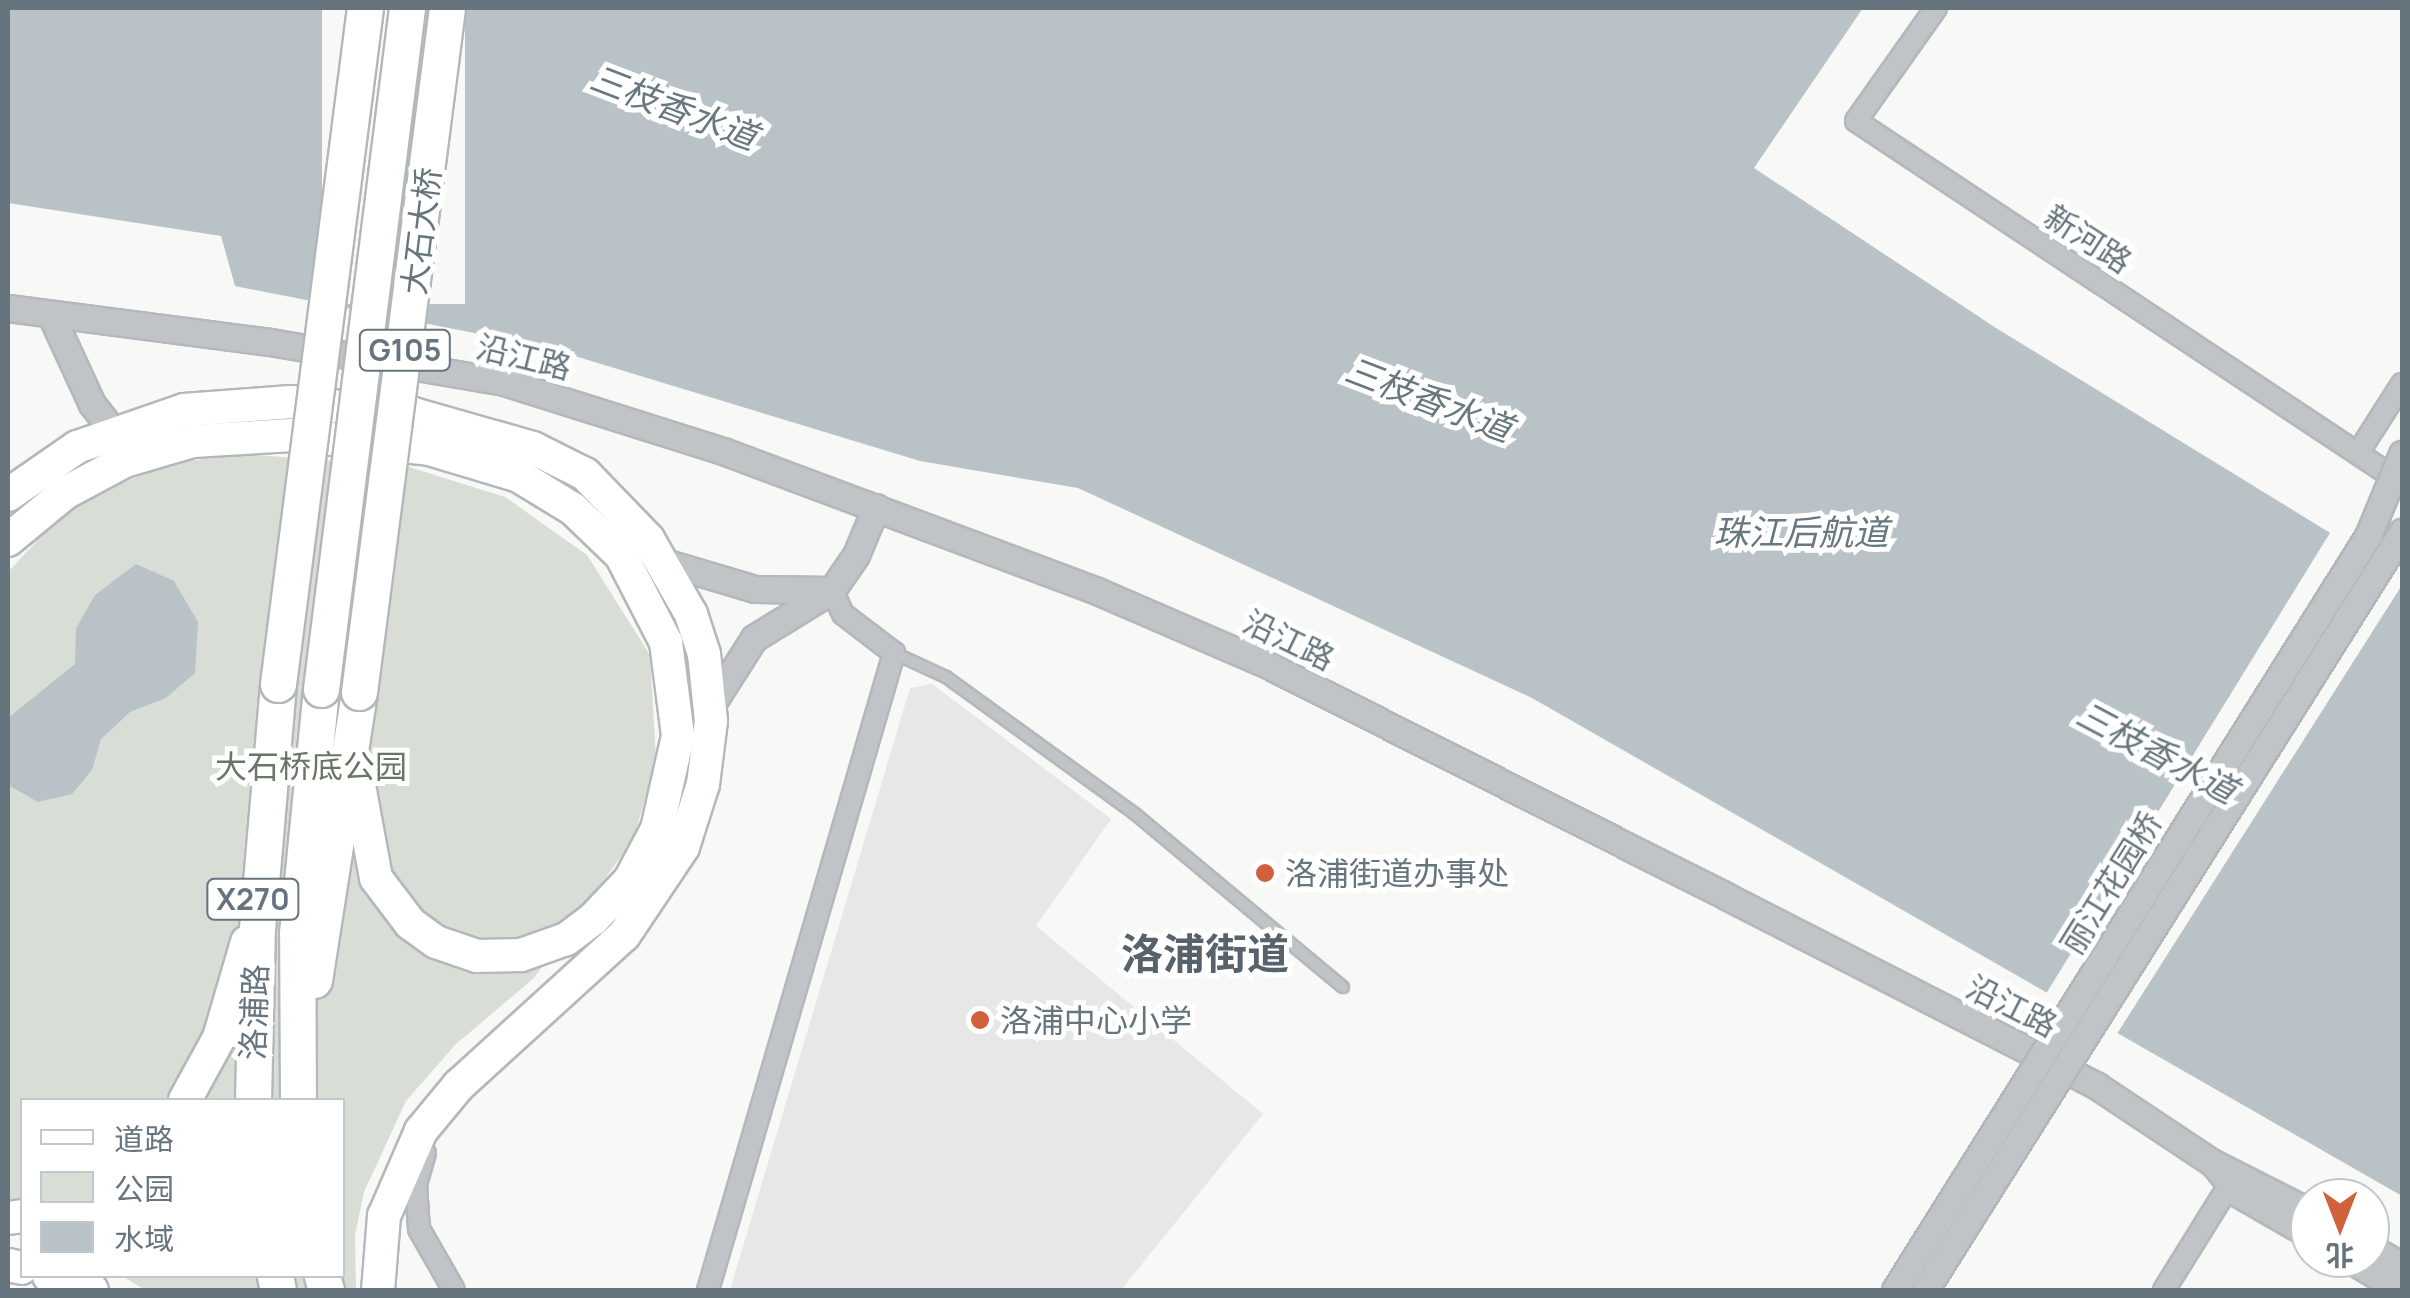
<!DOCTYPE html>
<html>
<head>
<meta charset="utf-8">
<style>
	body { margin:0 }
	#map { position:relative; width:2410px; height:1298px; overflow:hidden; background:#f8f8f6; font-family:Manrope,"Noto Sans SC",sans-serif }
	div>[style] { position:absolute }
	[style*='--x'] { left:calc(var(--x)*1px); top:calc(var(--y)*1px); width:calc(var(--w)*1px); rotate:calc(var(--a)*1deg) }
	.built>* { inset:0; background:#e6e7e6 }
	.green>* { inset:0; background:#d8ddd6 }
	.water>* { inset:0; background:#b9c3c7 }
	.pier>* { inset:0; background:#f8f8f6; transform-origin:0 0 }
	.roads { filter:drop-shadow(2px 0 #b4b8bb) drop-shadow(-2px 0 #b4b8bb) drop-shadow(0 2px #b4b8bb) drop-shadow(0 -2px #b4b8bb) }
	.service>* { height:10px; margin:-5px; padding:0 5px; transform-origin:5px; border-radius:5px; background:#c0c4c7 }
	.minor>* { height:20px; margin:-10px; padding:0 10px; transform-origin:10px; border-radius:10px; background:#c0c4c7 }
	.tertiary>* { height:25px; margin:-12.5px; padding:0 12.5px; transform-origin:12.5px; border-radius:12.5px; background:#c0c4c7 }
	.primary>* { height:32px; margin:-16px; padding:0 16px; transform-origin:16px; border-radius:16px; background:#fff }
	.trunk>* { height:35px; margin:-17.5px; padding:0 17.5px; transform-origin:17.5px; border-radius:17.5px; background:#fff }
	.bridges { filter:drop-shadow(2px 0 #b4b7ba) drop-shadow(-2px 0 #b4b7ba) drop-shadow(0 2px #b4b7ba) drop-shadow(0 -2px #b4b7ba) }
	.tertiary-bridge>* { height:25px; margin:-12.5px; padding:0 12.5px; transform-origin:12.5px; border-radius:12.5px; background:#c0c4c7 }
	.trunk-bridge>* { height:35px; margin:-17.5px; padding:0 17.5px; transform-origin:17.5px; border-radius:17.5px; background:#fff }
	.dots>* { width:28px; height:28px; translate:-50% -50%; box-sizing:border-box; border:5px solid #fff; border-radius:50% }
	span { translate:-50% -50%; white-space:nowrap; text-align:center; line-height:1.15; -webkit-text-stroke:10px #fff; paint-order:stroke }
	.shield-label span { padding:2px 8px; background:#fff; border:2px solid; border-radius:8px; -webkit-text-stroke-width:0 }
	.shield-label { font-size:30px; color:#66747e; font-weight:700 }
	.street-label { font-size:32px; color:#66747e }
	.park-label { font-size:32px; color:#687765 }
	.poi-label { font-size:32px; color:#66747e }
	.left { translate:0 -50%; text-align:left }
	.water-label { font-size:35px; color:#67787f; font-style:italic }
	.district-label { font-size:42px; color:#58626a; font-weight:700 }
	.frame { position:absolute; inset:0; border:10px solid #66747e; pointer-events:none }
	.legend { position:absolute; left:20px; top:1098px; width:325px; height:180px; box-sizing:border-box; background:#fff; border:2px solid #c2c7cb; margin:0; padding:12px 18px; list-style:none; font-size:30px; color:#66747e }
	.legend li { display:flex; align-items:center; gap:20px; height:50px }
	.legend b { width:50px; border:2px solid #c2c7cb }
	.north { position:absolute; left:2290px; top:1178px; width:100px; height:100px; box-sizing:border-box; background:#fff; border:2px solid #c2c7cb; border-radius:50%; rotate:180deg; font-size:28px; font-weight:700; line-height:40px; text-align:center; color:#66747e }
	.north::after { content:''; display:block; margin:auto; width:35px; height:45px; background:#d1603d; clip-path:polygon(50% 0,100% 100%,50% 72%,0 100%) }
</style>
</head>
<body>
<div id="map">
	<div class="built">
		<div style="clip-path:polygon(932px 684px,1111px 819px,1036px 926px,1263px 1114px,1121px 1290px,730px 1290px,910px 688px)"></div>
	</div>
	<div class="green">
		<div style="clip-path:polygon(245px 454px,409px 467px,505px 497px,587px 555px,650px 655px,656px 758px,634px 838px,534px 978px,455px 1045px,406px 1101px,364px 1192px,355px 1235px,356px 1290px,145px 1290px,122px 1276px,342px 1276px,342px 1100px,22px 1100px,22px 1210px,8px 1200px,8px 572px,59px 517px,92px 496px,170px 463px)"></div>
	</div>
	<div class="water">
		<div style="clip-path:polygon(8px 8px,1863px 8px,1754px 168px,1996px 328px,2402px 577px,2402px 1196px,1532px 698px,1078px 488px,920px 461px,545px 347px,235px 286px,221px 236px,8px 203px)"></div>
		<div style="clip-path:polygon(136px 564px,174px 581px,198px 622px,195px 673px,166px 698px,130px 712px,101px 739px,92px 770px,72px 794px,38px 802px,8px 785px,8px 718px,75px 664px,76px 628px,95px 595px)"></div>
	</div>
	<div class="pier">
		<div style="left:322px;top:8px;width:143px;height:296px"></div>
		<div style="clip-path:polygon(2333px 528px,2402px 571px,2402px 585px,2115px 1037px,2044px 997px)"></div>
	</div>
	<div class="roads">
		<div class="service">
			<div style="--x:894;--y:653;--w:57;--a:24.8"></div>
			<div style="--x:946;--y:677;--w:232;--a:35.9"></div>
			<div style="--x:1134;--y:813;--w:272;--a:39.8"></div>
		</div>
		<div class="minor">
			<div style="--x:1936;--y:8;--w:138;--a:125.3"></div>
			<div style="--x:1856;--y:121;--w:655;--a:33.54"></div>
			<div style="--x:2358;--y:453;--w:82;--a:-57.5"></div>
			<div style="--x:425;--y:1153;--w:32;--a:106"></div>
			<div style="--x:416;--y:1184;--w:45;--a:86.2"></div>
			<div style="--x:419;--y:1229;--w:70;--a:60.2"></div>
			<div style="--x:708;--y:1290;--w:664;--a:-73.72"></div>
			<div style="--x:894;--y:653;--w:64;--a:-142.6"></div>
			<div style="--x:843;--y:614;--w:26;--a:-115"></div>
			<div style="--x:2164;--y:1290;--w:110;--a:-58.1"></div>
		</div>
		<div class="tertiary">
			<div style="--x:8;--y:308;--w:264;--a:7.4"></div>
			<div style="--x:270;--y:342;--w:237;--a:9.7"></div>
			<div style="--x:504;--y:382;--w:230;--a:17.5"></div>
			<div style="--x:723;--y:451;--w:399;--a:20.5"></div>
			<div style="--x:1097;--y:591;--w:186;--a:23.4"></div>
			<div style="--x:1268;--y:665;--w:513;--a:26.76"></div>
			<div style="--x:1726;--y:896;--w:417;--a:27.1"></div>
			<div style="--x:2097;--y:1086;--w:139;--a:33.6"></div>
			<div style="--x:2213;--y:1163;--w:109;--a:26.8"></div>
			<div style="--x:51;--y:315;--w:98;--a:65.3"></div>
			<div style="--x:92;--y:404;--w:34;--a:52"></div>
			<div style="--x:664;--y:562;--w:95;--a:16.5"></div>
			<div style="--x:755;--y:589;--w:77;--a:0.7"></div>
			<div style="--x:710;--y:707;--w:82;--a:-57.5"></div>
			<div style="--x:754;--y:638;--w:92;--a:-31.6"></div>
			<div style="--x:832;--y:590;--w:42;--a:-55.6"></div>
			<div style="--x:856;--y:555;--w:52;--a:-67.4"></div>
			<div style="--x:2213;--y:1163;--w:38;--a:51"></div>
			<div style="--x:2237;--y:1193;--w:84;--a:29.9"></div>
			<div style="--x:2370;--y:1247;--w:37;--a:31"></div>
			<div style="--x:2348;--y:1258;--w:61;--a:31.6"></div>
		</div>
		<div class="primary">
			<div style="--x:8;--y:495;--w:84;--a:-34.8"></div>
			<div style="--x:77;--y:447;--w:113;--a:-19.1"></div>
			<div style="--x:184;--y:410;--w:107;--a:-4.3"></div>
			<div style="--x:291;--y:402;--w:123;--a:5.6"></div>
			<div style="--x:413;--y:414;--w:125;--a:15.8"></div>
			<div style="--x:533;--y:448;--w:58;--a:26.6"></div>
			<div style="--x:585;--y:474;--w:91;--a:45.9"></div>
			<div style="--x:648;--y:539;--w:86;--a:60.2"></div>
			<div style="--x:691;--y:614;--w:42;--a:72"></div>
			<div style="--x:704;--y:654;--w:67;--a:84"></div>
			<div style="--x:711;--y:721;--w:64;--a:97.2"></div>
			<div style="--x:703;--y:784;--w:66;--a:107.6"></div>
			<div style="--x:683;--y:847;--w:106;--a:123.8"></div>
			<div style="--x:624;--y:935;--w:223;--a:137.7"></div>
			<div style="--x:459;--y:1085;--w:60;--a:129.6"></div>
			<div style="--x:421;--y:1131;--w:93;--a:113.5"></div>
			<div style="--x:384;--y:1216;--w:74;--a:94.6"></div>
			<div style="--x:8;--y:540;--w:74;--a:-39.5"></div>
			<div style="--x:65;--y:493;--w:68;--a:-28.1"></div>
			<div style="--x:125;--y:461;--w:71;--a:-16.4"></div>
			<div style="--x:193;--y:441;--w:99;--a:-3.5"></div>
			<div style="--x:292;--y:435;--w:138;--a:5.8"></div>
			<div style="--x:429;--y:449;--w:94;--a:16.7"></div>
			<div style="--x:519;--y:476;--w:63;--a:31.4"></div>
			<div style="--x:573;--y:509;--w:66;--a:43.8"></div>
			<div style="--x:621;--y:555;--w:98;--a:62.7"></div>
			<div style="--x:666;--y:642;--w:95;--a:82.7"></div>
			<div style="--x:678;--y:736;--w:95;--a:102.7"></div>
			<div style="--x:657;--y:829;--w:58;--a:117.9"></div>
			<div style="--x:630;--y:880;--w:54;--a:133.5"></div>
			<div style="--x:593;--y:919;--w:34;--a:143"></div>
			<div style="--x:566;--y:939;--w:48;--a:160.4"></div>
			<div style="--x:521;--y:955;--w:44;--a:178.7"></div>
			<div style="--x:477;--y:956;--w:43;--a:-161.1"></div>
			<div style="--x:436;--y:942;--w:32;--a:-144"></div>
			<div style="--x:410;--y:923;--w:56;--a:-127.1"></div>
			<div style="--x:376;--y:878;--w:116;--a:-100.4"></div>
			<div style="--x:185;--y:1100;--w:71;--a:-61.3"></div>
			<div style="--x:219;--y:1038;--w:100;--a:-73.7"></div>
			<div style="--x:8;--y:1218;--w:14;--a:-8"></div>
			<div style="--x:8;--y:1265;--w:14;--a:12"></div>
			<div style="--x:49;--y:1276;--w:45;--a:18"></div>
		</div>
		<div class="trunk">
			<div style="--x:314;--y:980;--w:291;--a:-81.1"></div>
			<div style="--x:253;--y:1100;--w:171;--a:-88.7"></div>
			<div style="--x:257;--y:929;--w:246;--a:-85.1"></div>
			<div style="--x:298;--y:1100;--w:167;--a:-90.3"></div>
			<div style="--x:297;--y:933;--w:245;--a:-84.4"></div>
			<div style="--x:275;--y:1276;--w:14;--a:78"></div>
			<div style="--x:322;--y:1276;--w:15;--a:74"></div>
		</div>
	</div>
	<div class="bridges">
		<div class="tertiary-bridge">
			<div style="--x:1895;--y:1290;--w:890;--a:-57.9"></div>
			<div style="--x:2368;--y:536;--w:89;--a:-67.5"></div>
			<div style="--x:1925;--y:1290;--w:896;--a:-57.82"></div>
		</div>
		<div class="trunk-bridge">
			<div style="--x:278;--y:684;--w:682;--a:-82.67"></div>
			<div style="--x:321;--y:689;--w:686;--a:-82.8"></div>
			<div style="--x:359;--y:692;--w:690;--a:-82.67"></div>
		</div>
	</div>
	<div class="dots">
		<div style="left:1265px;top:873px;background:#d1603d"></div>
		<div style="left:980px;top:1020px;background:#d1603d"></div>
	</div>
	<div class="shield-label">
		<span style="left:405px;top:350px">G105</span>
		<span style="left:253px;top:899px">X270</span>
	</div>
	<div class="street-label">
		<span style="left:421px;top:231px;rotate:-83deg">大石大桥</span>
		<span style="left:2088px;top:239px;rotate:33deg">新河路</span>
		<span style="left:524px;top:357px;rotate:14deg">沿江路</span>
		<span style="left:1289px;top:640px;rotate:26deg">沿江路</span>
		<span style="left:2111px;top:883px;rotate:-58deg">丽江花园桥</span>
		<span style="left:2012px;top:1006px;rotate:27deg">沿江路</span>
		<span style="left:254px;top:1012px;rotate:-88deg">洛浦路</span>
	</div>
	<div class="park-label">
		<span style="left:311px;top:766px">大石桥底公园</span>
	</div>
	<div class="poi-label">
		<span class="left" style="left:1285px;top:873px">洛浦街道办事处</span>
		<span class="left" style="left:1000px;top:1020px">洛浦中心小学</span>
	</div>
	<div class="water-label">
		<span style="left:674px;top:107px;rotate:21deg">三枝香水道</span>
		<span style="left:1429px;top:399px;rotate:21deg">三枝香水道</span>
		<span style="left:1801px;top:532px">珠江后航道</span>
		<span style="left:2157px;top:752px;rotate:28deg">三枝香水道</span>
	</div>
	<div class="district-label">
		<span style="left:1205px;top:953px">洛浦街道</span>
	</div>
	<div class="frame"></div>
	<ul class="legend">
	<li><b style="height:12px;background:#fff"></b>道路</li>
	<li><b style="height:28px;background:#d8ddd6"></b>公园</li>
	<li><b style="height:28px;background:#b9c3c7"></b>水域</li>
	</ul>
	<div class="north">北</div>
</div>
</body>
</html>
